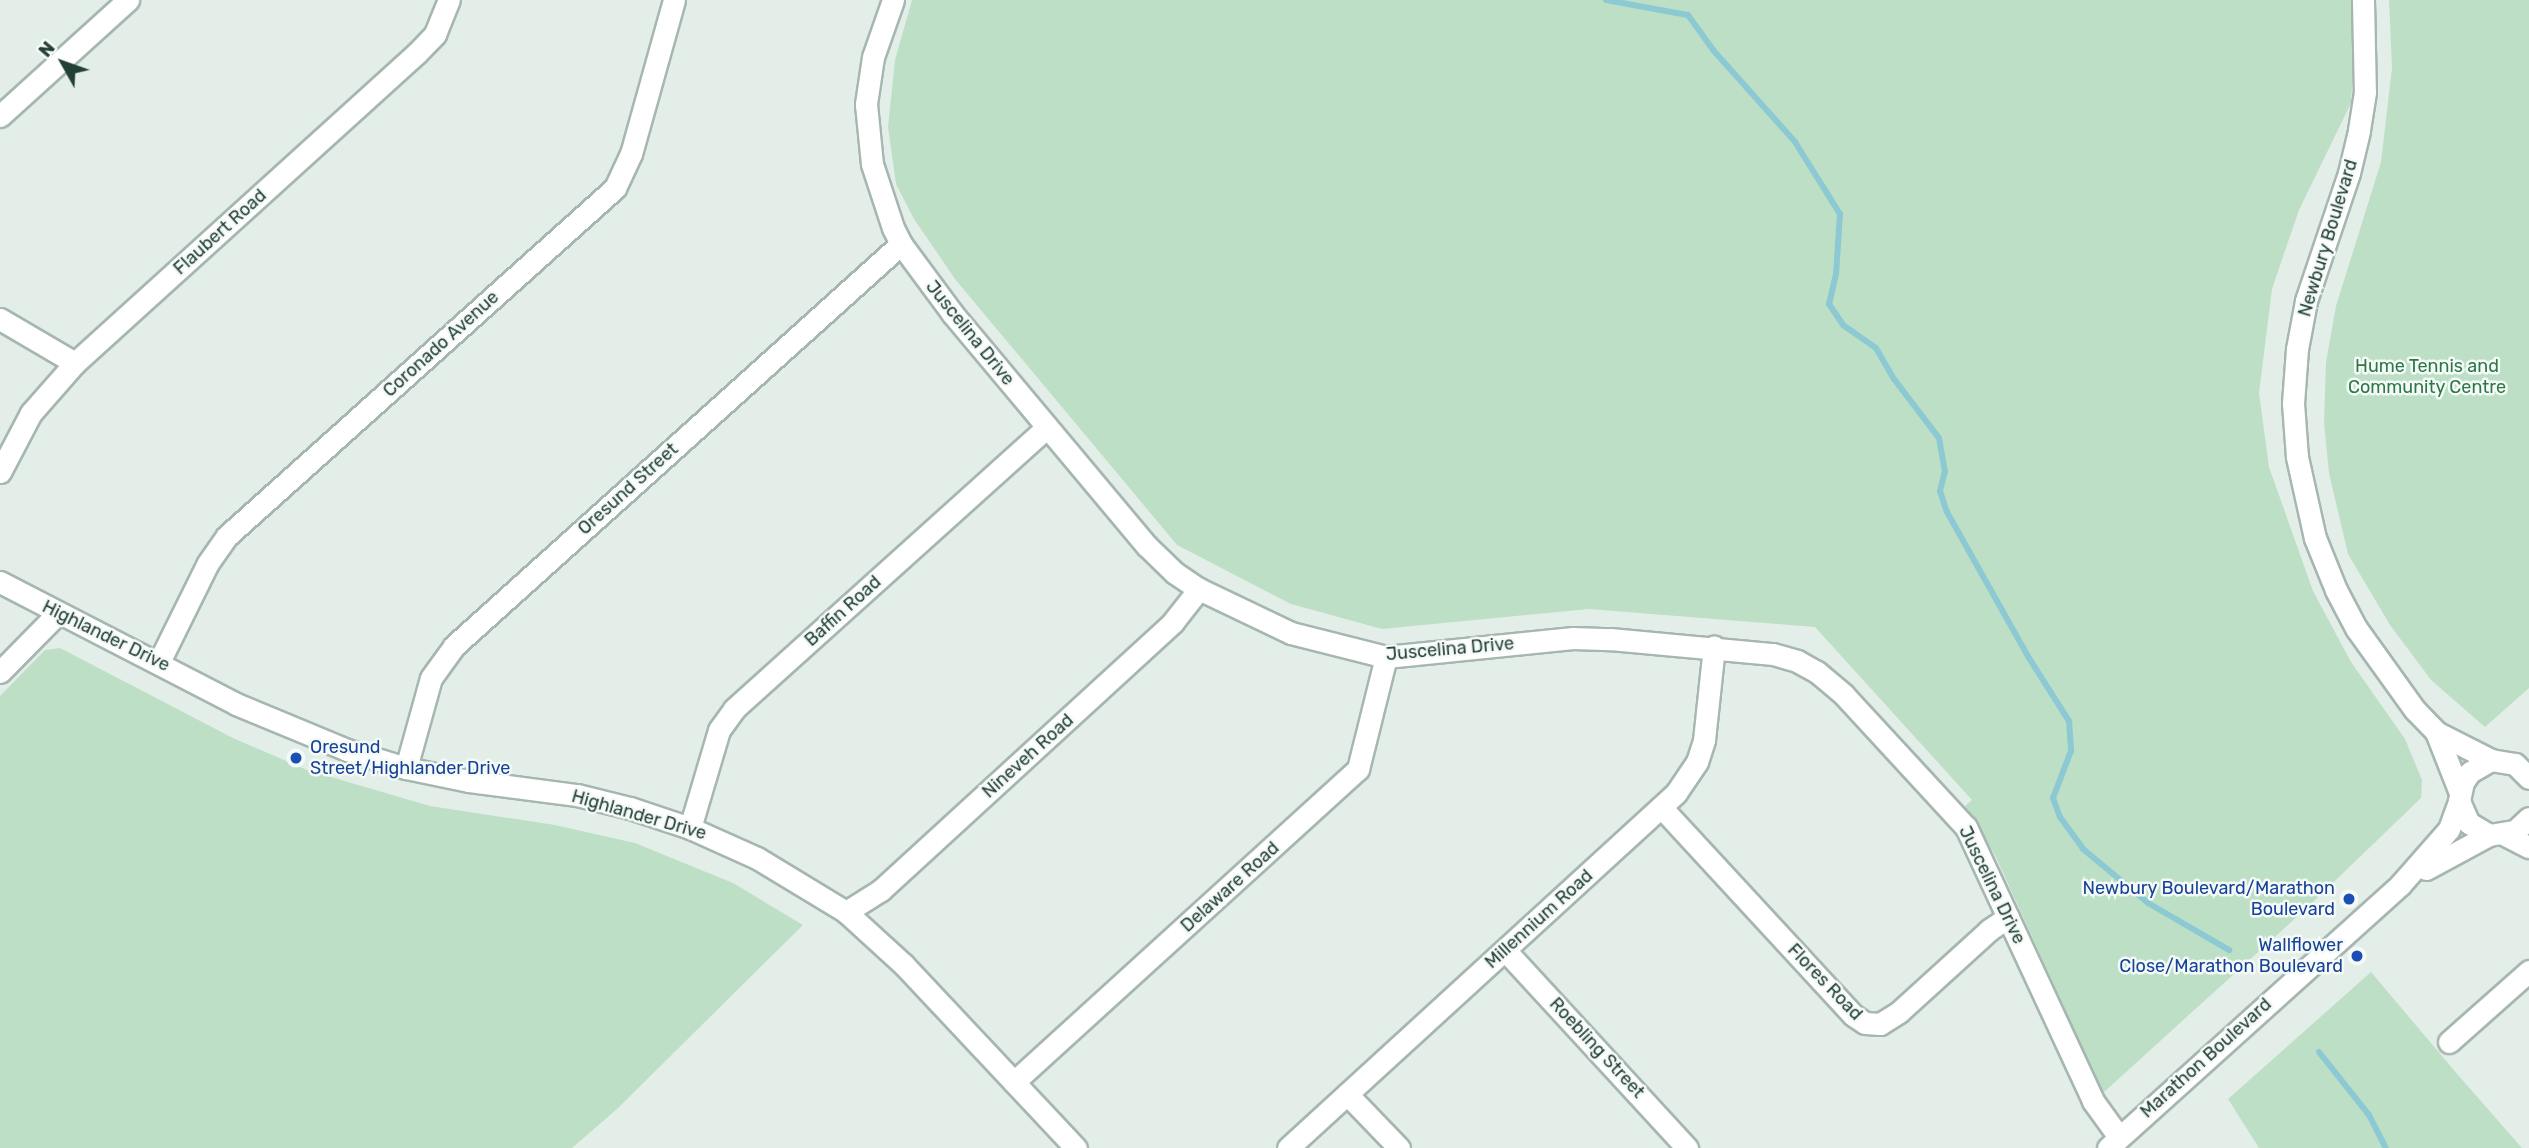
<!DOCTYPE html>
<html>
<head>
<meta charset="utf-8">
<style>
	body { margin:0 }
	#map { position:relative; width:2529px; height:1148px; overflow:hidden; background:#e4eee9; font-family:Rubik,sans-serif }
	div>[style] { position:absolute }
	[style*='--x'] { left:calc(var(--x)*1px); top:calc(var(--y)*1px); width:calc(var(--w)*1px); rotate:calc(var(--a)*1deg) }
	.green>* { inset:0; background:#bddfc6 }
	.stream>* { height:6px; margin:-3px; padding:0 3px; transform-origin:3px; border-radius:3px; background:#8cc9d3 }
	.roads { filter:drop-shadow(2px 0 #a6b6b0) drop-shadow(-2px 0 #a6b6b0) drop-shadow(0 2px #a6b6b0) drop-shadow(0 -2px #a6b6b0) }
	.street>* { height:21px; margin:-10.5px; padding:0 10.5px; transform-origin:10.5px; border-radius:10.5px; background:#fff }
	.secondary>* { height:21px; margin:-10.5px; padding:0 10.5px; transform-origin:10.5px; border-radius:10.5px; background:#fff }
	.dots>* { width:19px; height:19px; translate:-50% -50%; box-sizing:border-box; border:4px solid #f5faf7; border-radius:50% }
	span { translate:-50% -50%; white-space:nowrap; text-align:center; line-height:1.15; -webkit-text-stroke:5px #f5faf7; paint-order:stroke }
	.street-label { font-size:18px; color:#234038 }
	.park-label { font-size:18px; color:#2c7849 }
	.transit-label { font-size:18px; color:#164399 }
	.left { translate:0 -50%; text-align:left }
	.right { translate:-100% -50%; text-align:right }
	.north { position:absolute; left:28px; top:28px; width:70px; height:70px; -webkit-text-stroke:5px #f5faf7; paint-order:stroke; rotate:310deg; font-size:19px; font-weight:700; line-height:28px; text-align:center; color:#234038 }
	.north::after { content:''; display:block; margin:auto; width:24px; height:32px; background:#234038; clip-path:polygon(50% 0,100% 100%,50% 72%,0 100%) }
</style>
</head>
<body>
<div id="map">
	<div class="green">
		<div style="clip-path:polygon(912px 0,2352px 0,2355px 38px,2351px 103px,2299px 210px,2272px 289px,2259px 393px,2269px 467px,2313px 591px,2351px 662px,2405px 739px,2422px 780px,2421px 798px,2311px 904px,2103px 1093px,1995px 855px,1965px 806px,1972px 800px,1815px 627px,1589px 609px,1382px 629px,1291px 604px,1177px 545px,955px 279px,914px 219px,896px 184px,888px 127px,895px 60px)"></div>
		<div style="clip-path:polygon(2389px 0,2529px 0,2529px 688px,2485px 727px,2431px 680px,2390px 625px,2348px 554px,2329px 473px,2324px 423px,2326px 362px,2336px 306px,2381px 162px,2392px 68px)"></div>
		<div style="clip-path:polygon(60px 648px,233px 738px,307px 770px,430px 806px,555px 825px,635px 843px,733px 883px,803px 925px,617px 1109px,572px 1148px,0 1148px,0 696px,45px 650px)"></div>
		<div style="clip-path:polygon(2371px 972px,2458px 1075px,2522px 1148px,2259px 1148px,2228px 1099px)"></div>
	</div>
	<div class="stream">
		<div style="--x:1606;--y:0;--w:83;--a:10.4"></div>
		<div style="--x:1688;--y:15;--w:44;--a:54.2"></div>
		<div style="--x:1714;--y:51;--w:122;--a:48.3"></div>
		<div style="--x:1795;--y:142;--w:85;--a:58"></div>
		<div style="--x:1840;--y:214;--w:60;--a:93.8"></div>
		<div style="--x:1836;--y:274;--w:31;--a:103"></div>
		<div style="--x:1829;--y:304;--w:25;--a:56"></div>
		<div style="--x:1843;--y:325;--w:40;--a:34.9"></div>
		<div style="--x:1876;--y:348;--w:36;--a:60"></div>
		<div style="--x:1894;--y:379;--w:74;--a:52.7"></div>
		<div style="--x:1939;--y:438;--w:34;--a:80"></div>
		<div style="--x:1945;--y:471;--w:21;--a:104"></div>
		<div style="--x:1940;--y:491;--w:22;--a:72"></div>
		<div style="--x:1947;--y:512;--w:167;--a:60.7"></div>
		<div style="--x:2029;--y:658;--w:75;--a:57.6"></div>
		<div style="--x:2069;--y:721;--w:30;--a:86"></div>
		<div style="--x:2071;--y:751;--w:50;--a:111"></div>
		<div style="--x:2053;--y:798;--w:20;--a:70"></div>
		<div style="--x:2060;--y:817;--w:39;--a:54"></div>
		<div style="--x:2083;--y:849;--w:85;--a:39.7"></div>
		<div style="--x:2148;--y:903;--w:94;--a:30.1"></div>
		<div style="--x:2319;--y:1052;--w:80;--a:51.6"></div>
		<div style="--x:2369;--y:1115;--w:37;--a:63"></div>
	</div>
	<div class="roads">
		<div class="street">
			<div style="--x:893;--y:0;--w:60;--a:109.3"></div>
			<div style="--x:873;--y:57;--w:48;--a:98.5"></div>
			<div style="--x:866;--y:104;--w:60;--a:84.3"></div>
			<div style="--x:872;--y:164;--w:67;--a:71.8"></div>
			<div style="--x:893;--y:228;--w:18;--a:63"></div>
			<div style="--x:901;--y:244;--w:86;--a:53.5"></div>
			<div style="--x:952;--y:313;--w:304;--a:50.1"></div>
			<div style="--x:1147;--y:546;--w:39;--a:44"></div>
			<div style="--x:1175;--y:573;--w:29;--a:34"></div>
			<div style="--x:1199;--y:589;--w:102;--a:25.6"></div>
			<div style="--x:1291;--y:633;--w:98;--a:14.2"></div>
			<div style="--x:1386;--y:657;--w:188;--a:-5.8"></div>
			<div style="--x:1573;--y:638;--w:37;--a:2"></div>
			<div style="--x:1610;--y:639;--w:164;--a:5.3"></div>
			<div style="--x:1773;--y:654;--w:25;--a:16"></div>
			<div style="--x:1797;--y:661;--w:23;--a:29"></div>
			<div style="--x:1817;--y:672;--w:35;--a:40"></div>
			<div style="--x:1844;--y:695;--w:180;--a:47.3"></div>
			<div style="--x:1966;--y:827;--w:302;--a:65.1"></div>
			<div style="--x:2093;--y:1101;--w:44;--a:54.2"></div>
			<div style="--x:0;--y:116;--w:173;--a:-42.2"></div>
			<div style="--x:0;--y:319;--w:87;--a:30.4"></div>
			<div style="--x:0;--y:472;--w:67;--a:-62.3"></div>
			<div style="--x:31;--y:413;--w:67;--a:-48.7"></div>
			<div style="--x:75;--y:363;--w:460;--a:-42.2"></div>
			<div style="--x:416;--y:54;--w:28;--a:-46"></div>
			<div style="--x:435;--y:34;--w:37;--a:-68"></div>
			<div style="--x:159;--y:662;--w:110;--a:-63.7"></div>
			<div style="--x:208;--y:563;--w:33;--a:-55"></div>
			<div style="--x:227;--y:536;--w:521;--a:-41.89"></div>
			<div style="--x:615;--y:188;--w:38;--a:-65"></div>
			<div style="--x:631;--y:154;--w:160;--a:-74.4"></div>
			<div style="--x:0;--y:672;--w:83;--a:-45.5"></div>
			<div style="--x:406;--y:768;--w:93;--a:-74.5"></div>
			<div style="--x:431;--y:678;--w:39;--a:-54"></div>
			<div style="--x:454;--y:646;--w:601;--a:-41.97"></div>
			<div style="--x:1661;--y:807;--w:283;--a:47.3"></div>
			<div style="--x:1853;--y:1015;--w:14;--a:34"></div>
			<div style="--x:1865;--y:1023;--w:15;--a:4"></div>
			<div style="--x:1880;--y:1024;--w:22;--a:-32"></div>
			<div style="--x:1899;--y:1012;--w:122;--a:-42.3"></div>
			<div style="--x:1989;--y:930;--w:23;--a:-34"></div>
			<div style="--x:690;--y:828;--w:102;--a:-73.5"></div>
			<div style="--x:719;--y:730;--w:26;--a:-54"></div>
			<div style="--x:734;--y:709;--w:421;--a:-42"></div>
			<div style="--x:2505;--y:835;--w:27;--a:27"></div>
			<div style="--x:846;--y:912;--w:41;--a:-32.2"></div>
			<div style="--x:881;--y:890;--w:396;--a:-42.5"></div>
			<div style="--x:1173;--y:622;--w:42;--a:-51.8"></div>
			<div style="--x:1505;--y:950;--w:269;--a:47.4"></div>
			<div style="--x:2449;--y:1042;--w:107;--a:-41.6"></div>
			<div style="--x:1014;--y:1082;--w:465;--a:-42.3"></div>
			<div style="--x:1358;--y:769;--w:115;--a:-76"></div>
			<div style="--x:1347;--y:1094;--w:75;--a:46.1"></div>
			<div style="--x:1288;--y:1148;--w:526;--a:-42.46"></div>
			<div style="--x:1676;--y:793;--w:37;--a:-56"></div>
			<div style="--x:1697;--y:762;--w:23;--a:-72"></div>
			<div style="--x:1704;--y:740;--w:94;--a:-83.9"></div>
		</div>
		<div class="secondary">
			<div style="--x:2363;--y:0;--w:92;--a:88.8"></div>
			<div style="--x:2365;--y:92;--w:39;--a:99"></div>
			<div style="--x:2359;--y:131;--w:43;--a:103.4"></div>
			<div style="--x:2349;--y:173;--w:135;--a:108.6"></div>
			<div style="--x:2306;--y:301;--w:49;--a:100.6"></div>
			<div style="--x:2297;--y:349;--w:54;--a:94.2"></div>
			<div style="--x:2293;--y:403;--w:54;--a:85.8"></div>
			<div style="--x:2297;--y:457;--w:83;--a:77.5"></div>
			<div style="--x:2315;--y:538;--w:56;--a:68"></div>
			<div style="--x:2336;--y:590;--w:43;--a:62.2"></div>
			<div style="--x:2356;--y:628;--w:101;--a:54.3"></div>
			<div style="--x:2415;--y:710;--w:30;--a:46"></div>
			<div style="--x:2436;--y:732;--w:62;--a:27"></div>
			<div style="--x:0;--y:582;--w:266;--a:27.3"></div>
			<div style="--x:236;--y:704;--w:120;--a:22.5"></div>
			<div style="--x:347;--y:750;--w:62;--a:17"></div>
			<div style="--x:406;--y:768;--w:64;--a:11.7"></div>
			<div style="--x:469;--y:781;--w:109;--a:7.4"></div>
			<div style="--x:577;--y:795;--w:55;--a:13.8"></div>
			<div style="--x:630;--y:808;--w:63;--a:18.4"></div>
			<div style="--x:690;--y:828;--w:73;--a:24.1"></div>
			<div style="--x:757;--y:858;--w:104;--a:31.2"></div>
			<div style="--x:846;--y:912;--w:79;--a:42.4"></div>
			<div style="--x:904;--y:965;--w:251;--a:46.8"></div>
			<div style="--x:2436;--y:732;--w:66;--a:68.5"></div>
			<div style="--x:2529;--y:778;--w:20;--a:-135"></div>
			<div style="--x:2515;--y:764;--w:24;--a:-171"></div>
			<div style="--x:2491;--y:760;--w:24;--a:150"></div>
			<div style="--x:2470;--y:772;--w:12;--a:125"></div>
			<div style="--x:2463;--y:782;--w:19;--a:102"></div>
			<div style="--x:2459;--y:801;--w:24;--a:66"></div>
			<div style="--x:2469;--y:823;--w:23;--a:31"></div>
			<div style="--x:2489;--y:835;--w:26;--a:-9"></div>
			<div style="--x:2515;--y:831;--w:19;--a:-43"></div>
			<div style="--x:2426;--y:869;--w:72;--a:-28.4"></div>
			<div style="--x:2108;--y:1148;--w:393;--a:-42"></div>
			<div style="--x:2400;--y:885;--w:74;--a:-48.8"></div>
			<div style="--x:2449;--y:829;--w:30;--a:-70"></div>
		</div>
	</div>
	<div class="dots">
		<div style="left:296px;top:758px;background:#1a4fb4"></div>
		<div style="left:2349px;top:899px;background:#1a4fb4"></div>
		<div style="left:2357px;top:956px;background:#1a4fb4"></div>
	</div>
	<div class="street-label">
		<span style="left:220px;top:232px;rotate:-42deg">Flaubert Road</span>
		<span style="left:2328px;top:238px;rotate:-73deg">Newbury Boulevard</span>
		<span style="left:970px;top:333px;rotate:51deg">Juscelina Drive</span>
		<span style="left:441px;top:344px;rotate:-42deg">Coronado Avenue</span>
		<span style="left:628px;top:489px;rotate:-42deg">Oresund Street</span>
		<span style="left:843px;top:611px;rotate:-42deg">Baffin Road</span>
		<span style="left:106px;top:636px;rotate:26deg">Highlander Drive</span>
		<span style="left:1450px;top:649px;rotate:-5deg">Juscelina Drive</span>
		<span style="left:1028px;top:756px;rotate:-42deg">Nineveh Road</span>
		<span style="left:639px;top:815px;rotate:16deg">Highlander Drive</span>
		<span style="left:1992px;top:885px;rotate:64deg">Juscelina Drive</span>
		<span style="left:1230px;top:887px;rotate:-42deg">Delaware Road</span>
		<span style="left:1539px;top:919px;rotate:-42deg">Millennium Road</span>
		<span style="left:1825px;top:982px;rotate:46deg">Flores Road</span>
		<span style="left:1597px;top:1048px;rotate:47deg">Roebling Street</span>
		<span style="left:2206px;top:1058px;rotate:-42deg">Marathon Boulevard</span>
	</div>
	<div class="park-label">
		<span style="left:2427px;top:377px">Hume Tennis and<br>Community Centre</span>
	</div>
	<div class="transit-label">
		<span class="left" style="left:310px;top:758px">Oresund<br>Street/Highlander Drive</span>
		<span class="right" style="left:2335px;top:899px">Newbury Boulevard/Marathon<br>Boulevard</span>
		<span class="right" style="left:2343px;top:956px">Wallflower<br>Close/Marathon Boulevard</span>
	</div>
	<div class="north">N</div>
</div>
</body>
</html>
